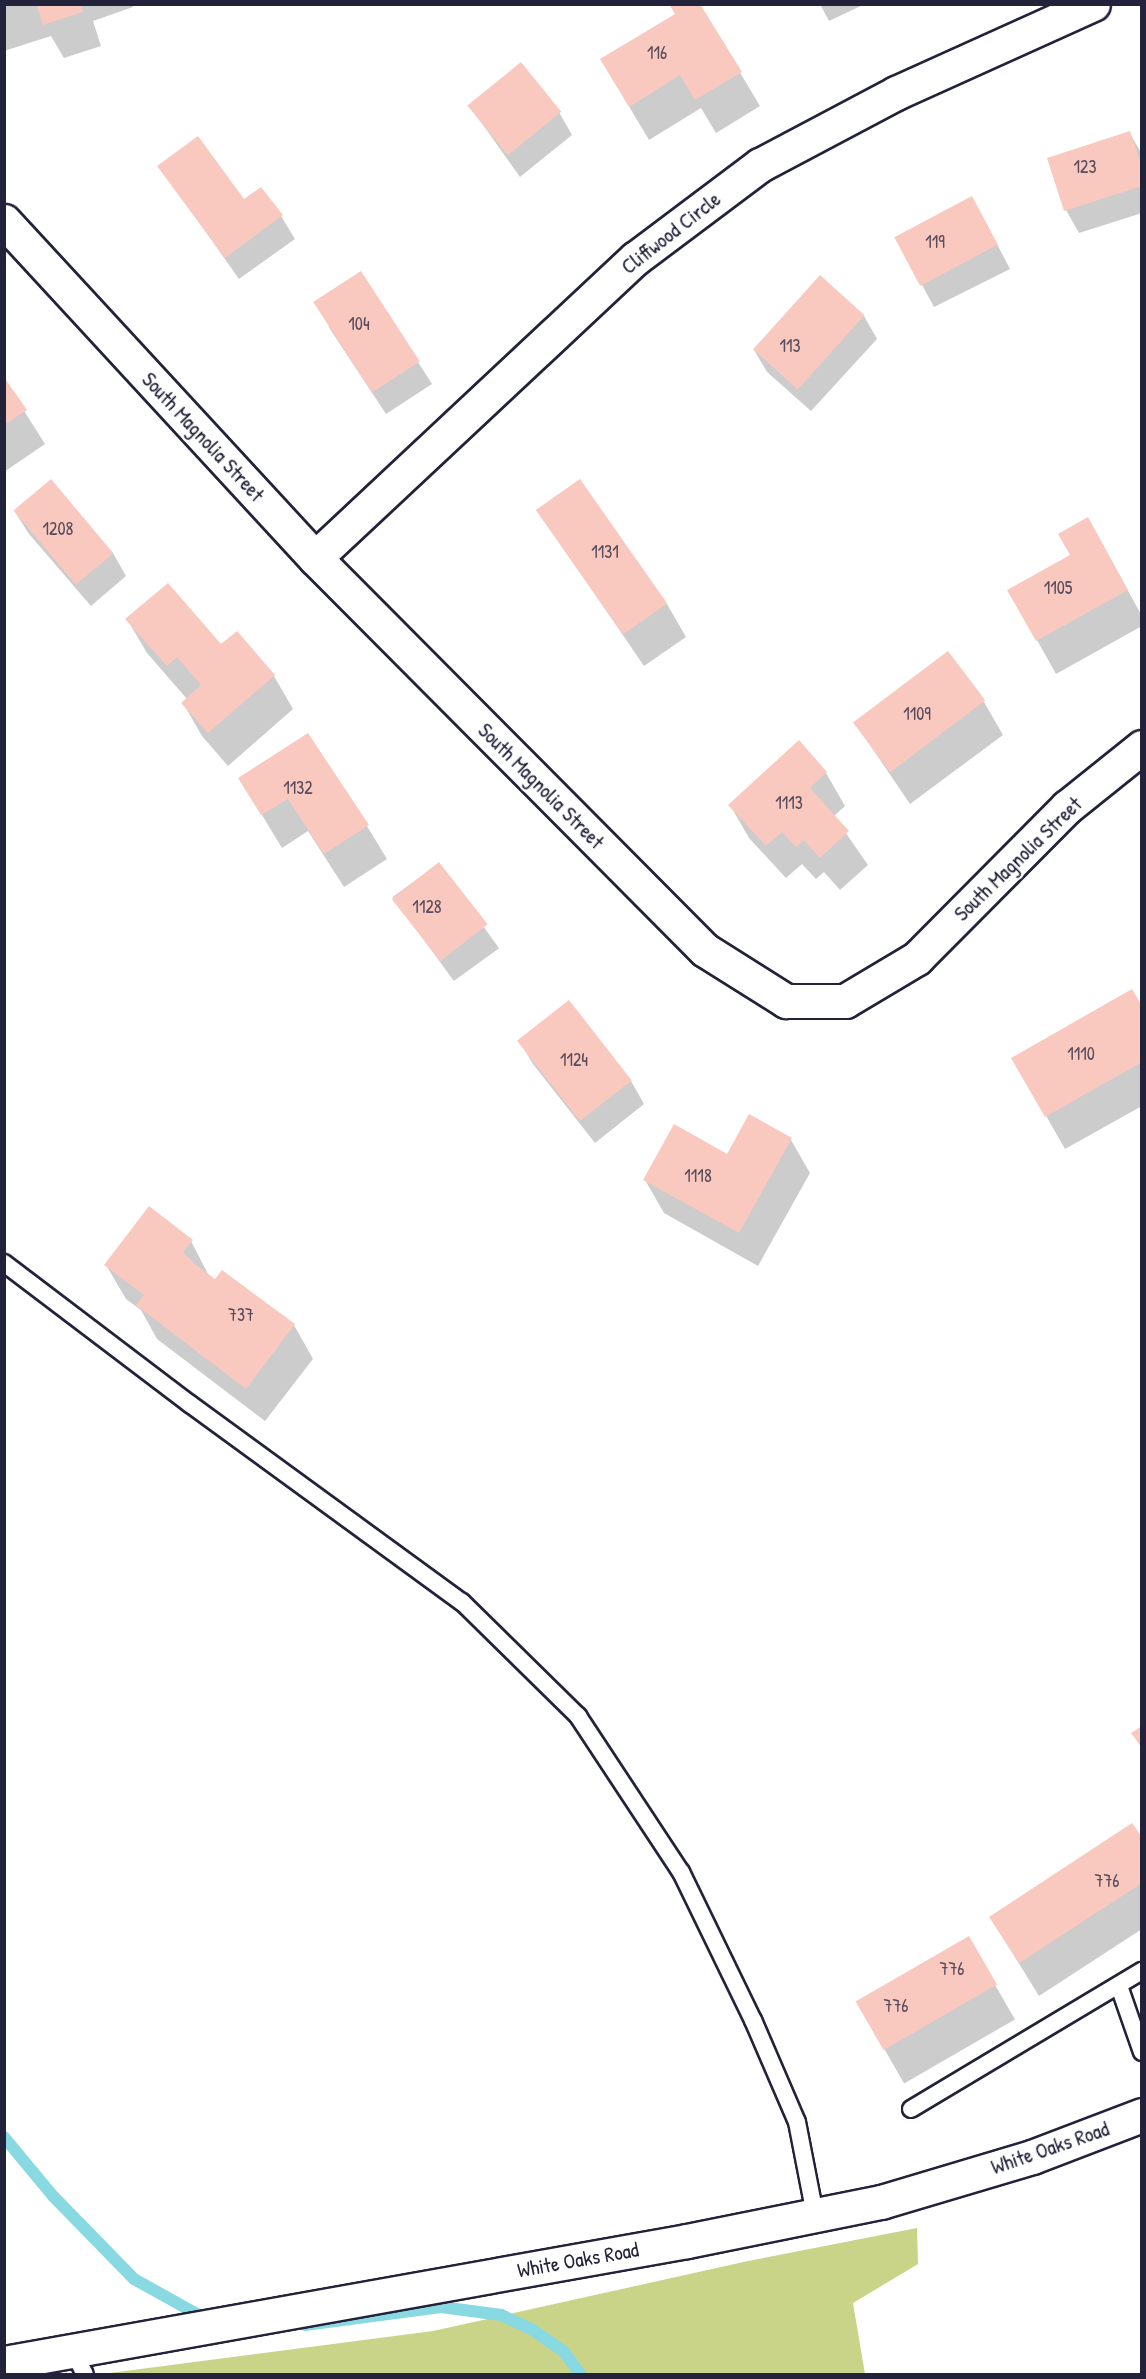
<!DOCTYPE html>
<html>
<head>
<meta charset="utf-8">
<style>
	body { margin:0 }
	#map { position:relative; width:1146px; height:2379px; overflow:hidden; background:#fff; font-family:"Patrick Hand",sans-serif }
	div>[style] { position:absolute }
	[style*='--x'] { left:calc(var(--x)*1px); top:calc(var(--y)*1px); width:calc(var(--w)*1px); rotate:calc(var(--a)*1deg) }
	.green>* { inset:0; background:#c9d488 }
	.shadow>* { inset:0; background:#0003; transform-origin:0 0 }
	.stream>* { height:12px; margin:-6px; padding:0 6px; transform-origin:6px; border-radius:6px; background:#88d9e2 }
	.building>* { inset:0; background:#f9c9bf; transform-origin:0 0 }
	.roads { filter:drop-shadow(2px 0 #22223b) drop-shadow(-2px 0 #22223b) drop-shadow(0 2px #22223b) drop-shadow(0 -2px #22223b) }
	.service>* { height:16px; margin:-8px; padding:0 8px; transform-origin:8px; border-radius:8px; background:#fff }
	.minor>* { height:33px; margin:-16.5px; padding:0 16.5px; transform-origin:16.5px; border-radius:16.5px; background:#fff }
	span { translate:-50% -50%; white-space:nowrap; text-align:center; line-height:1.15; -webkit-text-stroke:4.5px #fff; paint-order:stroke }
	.number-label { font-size:18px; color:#584c5c }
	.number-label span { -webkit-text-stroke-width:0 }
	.street-label { font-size:21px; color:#22223b }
	.frame { position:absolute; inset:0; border:6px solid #22223b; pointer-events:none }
</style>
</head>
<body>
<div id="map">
	<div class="green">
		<div style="clip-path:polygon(917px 2228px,918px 2264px,853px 2303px,865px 2374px,102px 2374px,433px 2331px,748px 2261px)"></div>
	</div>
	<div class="shadow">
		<div style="clip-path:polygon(4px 4px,132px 4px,133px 7px,93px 21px,101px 46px,64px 58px,51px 36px,4px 51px)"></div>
		<div style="clip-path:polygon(699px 4px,760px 106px,716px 133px,701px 108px,649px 140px,621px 93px)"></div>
		<div style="clip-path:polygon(820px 4px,865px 4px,829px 21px)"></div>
		<div style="clip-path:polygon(471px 108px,559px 112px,572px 135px,520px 177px)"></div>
		<div style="clip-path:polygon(1129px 132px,1142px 154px,1142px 213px,1079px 233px,1066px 210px)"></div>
		<div style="clip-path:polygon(159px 166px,281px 216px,295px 239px,239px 279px)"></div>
		<div style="clip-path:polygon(985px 221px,1010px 269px,934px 307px,896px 237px)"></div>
		<div style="clip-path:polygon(864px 316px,877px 339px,811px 411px,767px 372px,754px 350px)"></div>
		<div style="clip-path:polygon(328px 326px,418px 362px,432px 384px,386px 414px)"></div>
		<div style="clip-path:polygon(4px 379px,45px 444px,4px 472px)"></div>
		<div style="clip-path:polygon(538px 511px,667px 604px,686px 637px,644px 666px)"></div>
		<div style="clip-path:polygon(15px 512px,113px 553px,126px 576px,91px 606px,29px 534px)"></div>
		<div style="clip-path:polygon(1107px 553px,1142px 616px,1142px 626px,1056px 674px,1037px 640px)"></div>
		<div style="clip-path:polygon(127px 619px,221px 646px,274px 676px,293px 709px,228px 766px,202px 736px,183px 703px,187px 699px,147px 653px)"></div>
		<div style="clip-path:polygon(984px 702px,1003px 735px,910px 804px,855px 723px)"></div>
		<div style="clip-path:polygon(826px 773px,845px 806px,834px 816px,868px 865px,840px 890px,824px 872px,816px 879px,802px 864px,786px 878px,749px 838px,730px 805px)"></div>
		<div style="clip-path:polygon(240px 779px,367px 826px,387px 859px,344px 887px,308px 831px,282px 848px)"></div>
		<div style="left:438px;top:864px;width:104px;height:56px;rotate:54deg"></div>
		<div style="clip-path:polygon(569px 1002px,631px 1081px,644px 1104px,595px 1143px,533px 1064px,519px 1041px)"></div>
		<div style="clip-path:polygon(1142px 1009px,1142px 1106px,1065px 1149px,1013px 1058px)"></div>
		<div style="clip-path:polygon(791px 1140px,810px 1173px,758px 1266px,664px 1213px,645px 1180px)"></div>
		<div style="clip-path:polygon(191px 1241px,209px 1276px,294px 1325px,313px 1359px,265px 1421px,157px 1339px,141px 1310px,126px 1299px,106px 1265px)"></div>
		<div style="clip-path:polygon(1142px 1839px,1142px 1929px,1039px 1996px,991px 1918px)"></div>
		<div style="left:968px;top:1938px;width:94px;height:128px;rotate:60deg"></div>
	</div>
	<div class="stream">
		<div style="--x:4;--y:2137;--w:77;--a:50.3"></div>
		<div style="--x:53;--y:2196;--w:116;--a:45.7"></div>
		<div style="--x:134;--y:2279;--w:82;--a:29.1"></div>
		<div style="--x:305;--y:2325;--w:137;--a:-7.5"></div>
		<div style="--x:441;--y:2307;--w:61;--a:7.6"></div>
		<div style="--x:501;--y:2315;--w:35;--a:25"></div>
		<div style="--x:533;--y:2330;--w:38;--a:35"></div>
		<div style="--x:564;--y:2352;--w:27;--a:54"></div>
	</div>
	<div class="building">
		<div style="clip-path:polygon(36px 4px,81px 4px,83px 12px,43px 25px)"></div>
		<div style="clip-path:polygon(669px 4px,700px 4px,742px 72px,695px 100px,680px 75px,629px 107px,600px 59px,675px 14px)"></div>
		<div style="left:521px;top:62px;width:64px;height:69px;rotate:51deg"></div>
		<div style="clip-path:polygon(1130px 131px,1142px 167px,1142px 186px,1064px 211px,1047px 158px)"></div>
		<div style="clip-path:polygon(198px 136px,244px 199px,261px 187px,283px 215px,225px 258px,157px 166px)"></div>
		<div style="left:972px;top:196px;width:55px;height:88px;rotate:62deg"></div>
		<div style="left:361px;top:271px;width:108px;height:57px;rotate:57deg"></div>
		<div style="left:820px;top:275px;width:60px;height:100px;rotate:42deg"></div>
		<div style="clip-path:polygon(4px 377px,27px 410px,4px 425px)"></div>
		<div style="left:51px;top:479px;width:97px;height:49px;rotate:50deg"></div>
		<div style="left:580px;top:479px;width:152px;height:54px;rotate:55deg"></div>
		<div style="clip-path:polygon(1088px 517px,1128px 590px,1036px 641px,1007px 590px,1070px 555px,1058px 534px)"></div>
		<div style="clip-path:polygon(168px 583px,221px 644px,237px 631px,275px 675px,208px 733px,181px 703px,201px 685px,177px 657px,167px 666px,125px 619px)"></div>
		<div style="left:948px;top:651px;width:62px;height:119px;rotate:53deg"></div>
		<div style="clip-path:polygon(308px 733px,369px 825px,324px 854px,288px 799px,261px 815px,238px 778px)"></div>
		<div style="clip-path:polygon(799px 740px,827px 772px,810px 788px,849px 831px,820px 858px,804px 840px,796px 847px,782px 832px,766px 846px,728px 805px)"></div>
		<div style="left:439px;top:862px;width:79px;height:60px;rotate:52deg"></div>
		<div style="clip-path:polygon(1132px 989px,1142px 1006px,1142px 1062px,1045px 1117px,1011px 1058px)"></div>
		<div style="left:569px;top:1000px;width:102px;height:66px;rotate:52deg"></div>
		<div style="clip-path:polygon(749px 1114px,792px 1138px,739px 1233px,643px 1180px,674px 1124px,727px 1154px)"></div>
		<div style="clip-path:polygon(149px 1206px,193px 1240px,183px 1252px,195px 1264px,215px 1279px,222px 1270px,295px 1324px,246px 1389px,136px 1305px,144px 1295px,104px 1265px)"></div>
		<div style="clip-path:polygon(1142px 1726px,1142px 1748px,1131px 1733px)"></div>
		<div style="clip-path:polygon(1132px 1823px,1142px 1837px,1142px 1883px,1019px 1963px,989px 1917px)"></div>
		<div style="left:969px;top:1936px;width:56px;height:131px;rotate:60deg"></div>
	</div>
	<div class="roads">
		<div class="service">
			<div style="--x:4;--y:1263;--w:233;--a:37.2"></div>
			<div style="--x:190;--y:1404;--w:336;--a:36.1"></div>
			<div style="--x:462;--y:1602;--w:163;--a:44.5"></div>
			<div style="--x:578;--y:1716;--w:187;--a:56.6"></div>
			<div style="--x:681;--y:1872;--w:165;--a:64.1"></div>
			<div style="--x:753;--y:2020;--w:111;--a:66.7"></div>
			<div style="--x:797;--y:2122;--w:95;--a:79"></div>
			<div style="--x:1119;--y:1986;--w:70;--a:70.8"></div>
			<div style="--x:911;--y:2109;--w:269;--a:-30.9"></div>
			<div style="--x:72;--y:2350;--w:27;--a:62"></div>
		</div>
		<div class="minor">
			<div style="--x:4;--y:221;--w:459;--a:47.3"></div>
			<div style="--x:315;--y:558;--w:553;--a:45.15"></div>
			<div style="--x:705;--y:950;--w:96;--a:32.2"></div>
			<div style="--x:786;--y:1001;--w:59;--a:0"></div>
			<div style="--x:845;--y:1001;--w:84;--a:-30.8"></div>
			<div style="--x:917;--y:958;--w:213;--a:-45.2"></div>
			<div style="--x:1067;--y:807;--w:96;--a:-38.7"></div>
			<div style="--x:315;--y:558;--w:439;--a:-43.1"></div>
			<div style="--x:636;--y:258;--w:155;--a:-36.9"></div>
			<div style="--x:760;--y:165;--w:154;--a:-27.9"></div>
			<div style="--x:896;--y:93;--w:216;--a:-24.3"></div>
			<div style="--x:4;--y:2363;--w:694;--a:-10.13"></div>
			<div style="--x:687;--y:2241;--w:198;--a:-11.4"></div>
			<div style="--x:881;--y:2202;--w:158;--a:-16.6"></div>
			<div style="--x:1032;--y:2157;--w:118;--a:-20.9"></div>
		</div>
	</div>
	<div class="number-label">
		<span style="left:657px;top:53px">116</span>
		<span style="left:1085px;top:167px">123</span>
		<span style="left:935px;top:242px">119</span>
		<span style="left:359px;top:324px">104</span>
		<span style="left:790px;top:346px">113</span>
		<span style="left:58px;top:529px">1208</span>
		<span style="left:605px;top:552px">1131</span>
		<span style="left:1058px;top:588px">1105</span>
		<span style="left:917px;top:714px">1109</span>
		<span style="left:298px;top:788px">1132</span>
		<span style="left:789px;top:803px">1113</span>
		<span style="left:427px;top:907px">1128</span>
		<span style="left:1081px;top:1054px">1110</span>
		<span style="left:574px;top:1060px">1124</span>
		<span style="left:698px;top:1176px">1118</span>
		<span style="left:241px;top:1315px">737</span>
		<span style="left:1107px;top:1881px">776</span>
		<span style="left:952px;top:1969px">776</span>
		<span style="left:896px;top:2006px">776</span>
	</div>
	<div class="street-label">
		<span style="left:671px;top:233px;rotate:-38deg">Cliffwood Circle</span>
		<span style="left:203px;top:437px;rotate:47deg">South Magnolia Street</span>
		<span style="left:541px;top:786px;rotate:45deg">South Magnolia Street</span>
		<span style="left:1018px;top:859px;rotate:-44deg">South Magnolia Street</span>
		<span style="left:1050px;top:2148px;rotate:-19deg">White Oaks Road</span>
		<span style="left:578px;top:2260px;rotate:-10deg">White Oaks Road</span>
	</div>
	<div class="frame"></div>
</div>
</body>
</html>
